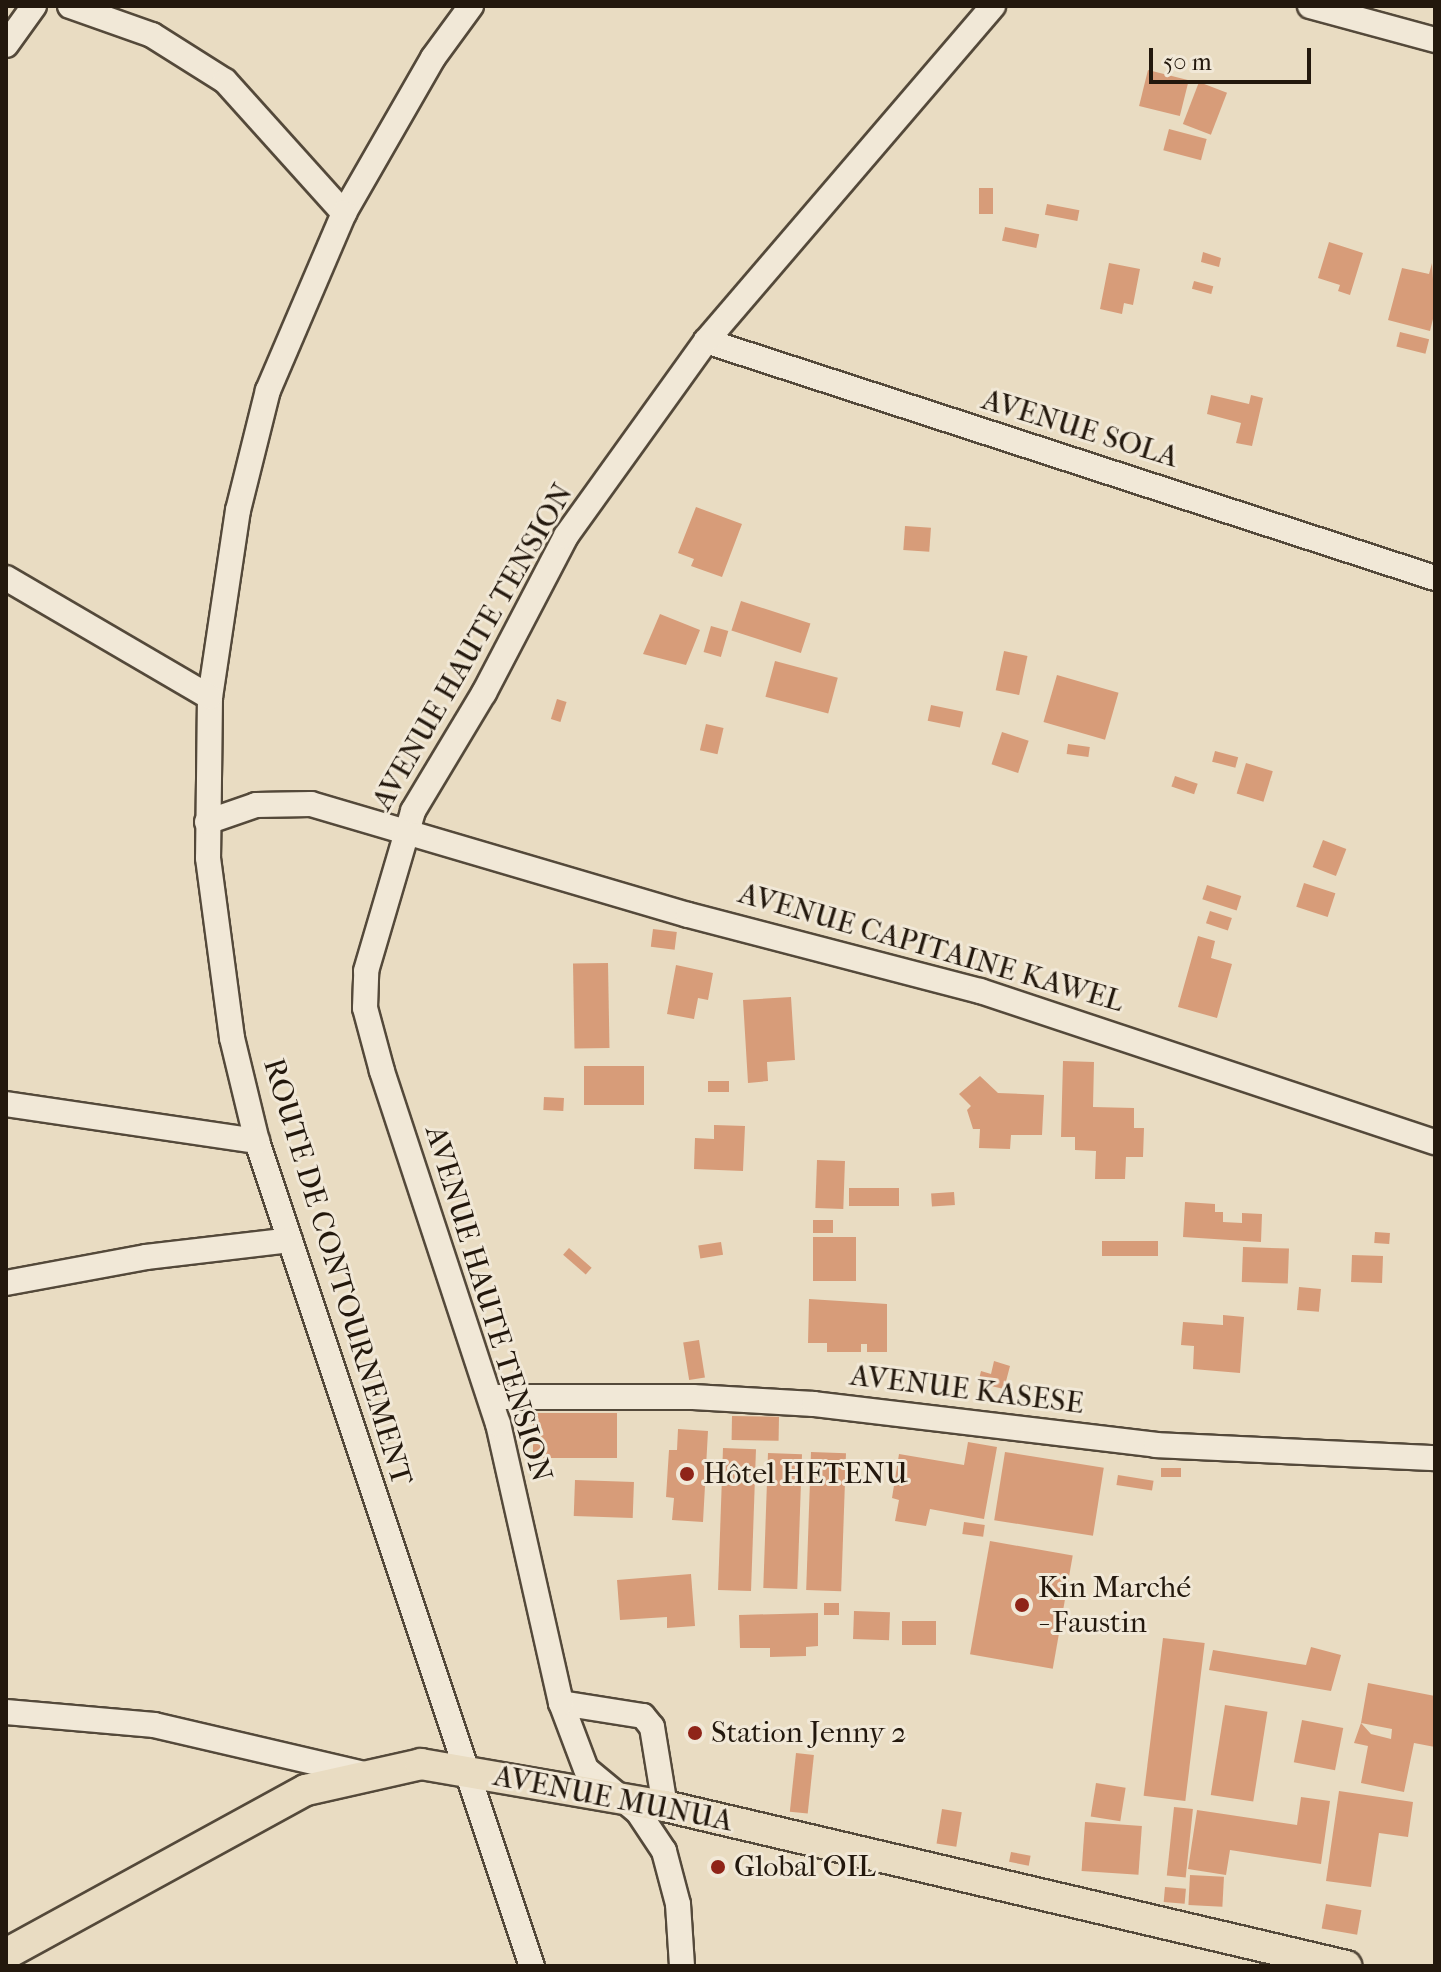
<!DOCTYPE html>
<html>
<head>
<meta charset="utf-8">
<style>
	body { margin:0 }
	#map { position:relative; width:1441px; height:1972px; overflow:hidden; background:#e9dcc2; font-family:"IM FELL French Canon",serif }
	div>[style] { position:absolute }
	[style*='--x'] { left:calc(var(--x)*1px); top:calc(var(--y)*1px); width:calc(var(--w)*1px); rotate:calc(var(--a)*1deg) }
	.building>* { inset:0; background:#d79c79; transform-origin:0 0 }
	.roads { filter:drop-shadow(2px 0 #54493a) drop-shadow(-2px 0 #54493a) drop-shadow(0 2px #54493a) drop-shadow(0 -2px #54493a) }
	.minor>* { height:24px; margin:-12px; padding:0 12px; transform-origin:12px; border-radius:12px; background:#f1e8d7 }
	.major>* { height:30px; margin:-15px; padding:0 15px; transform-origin:15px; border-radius:15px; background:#e9dcc2 }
	.dots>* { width:22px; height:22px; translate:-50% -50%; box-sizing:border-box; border:4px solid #f1e8d7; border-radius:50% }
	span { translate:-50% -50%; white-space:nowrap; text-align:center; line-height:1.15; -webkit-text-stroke:6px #f1e8d7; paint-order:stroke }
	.street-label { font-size:30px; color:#23180d }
	.poi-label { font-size:30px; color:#23180d }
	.left { translate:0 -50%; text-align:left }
	.frame { position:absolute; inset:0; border:8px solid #23180d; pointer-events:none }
	.scale { position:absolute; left:1149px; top:48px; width:162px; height:36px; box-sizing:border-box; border:4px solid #23180d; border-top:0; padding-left:10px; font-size:24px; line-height:28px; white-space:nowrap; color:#23180d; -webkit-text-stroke:6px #f1e8d7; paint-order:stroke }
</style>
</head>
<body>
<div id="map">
	<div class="building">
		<div style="left:1148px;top:70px;width:42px;height:37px;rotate:14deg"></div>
		<div style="left:1199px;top:82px;width:30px;height:45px;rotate:21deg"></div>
		<div style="left:1169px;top:129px;width:39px;height:22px;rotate:15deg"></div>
		<div style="left:979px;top:188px;width:14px;height:26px"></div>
		<div style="left:1047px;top:204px;width:33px;height:11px;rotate:11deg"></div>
		<div style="left:1005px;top:227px;width:35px;height:14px;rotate:12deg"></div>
		<div style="clip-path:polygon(1329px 242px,1363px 253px,1350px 295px,1338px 291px,1340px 285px,1318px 278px)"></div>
		<div style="clip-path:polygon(1203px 252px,1221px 258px,1219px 267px,1201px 262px)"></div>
		<div style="clip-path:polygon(1109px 263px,1140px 269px,1133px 305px,1124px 303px,1122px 314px,1100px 309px)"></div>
		<div style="clip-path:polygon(1432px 263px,1435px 311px,1430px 331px,1388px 320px,1402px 268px,1429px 274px)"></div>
		<div style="left:1194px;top:281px;width:20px;height:8px;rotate:15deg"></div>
		<div style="left:1400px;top:332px;width:30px;height:15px;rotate:14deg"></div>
		<div style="clip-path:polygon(1211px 395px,1249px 404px,1251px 395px,1263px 398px,1252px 446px,1236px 443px,1241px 423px,1207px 414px)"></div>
		<div style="clip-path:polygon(696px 507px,742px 524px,722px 577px,691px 566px,694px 559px,678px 553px)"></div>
		<div style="left:905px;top:526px;width:26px;height:24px;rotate:4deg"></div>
		<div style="left:741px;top:601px;width:73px;height:31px;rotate:18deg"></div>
		<div style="clip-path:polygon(660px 614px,700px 630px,686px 665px,643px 654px)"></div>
		<div style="left:711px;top:626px;width:18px;height:27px;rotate:16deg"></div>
		<div style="left:1004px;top:651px;width:24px;height:40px;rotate:12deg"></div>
		<div style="left:775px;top:661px;width:65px;height:37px;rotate:15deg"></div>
		<div style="left:1057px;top:675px;width:64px;height:49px;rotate:16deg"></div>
		<div style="left:557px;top:699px;width:10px;height:21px;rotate:17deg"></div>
		<div style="left:931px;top:705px;width:33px;height:16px;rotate:12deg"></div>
		<div style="left:706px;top:724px;width:18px;height:27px;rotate:13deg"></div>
		<div style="left:1002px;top:732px;width:28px;height:34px;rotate:18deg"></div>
		<div style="left:1068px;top:744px;width:22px;height:10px;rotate:8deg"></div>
		<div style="left:1215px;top:751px;width:24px;height:11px;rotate:15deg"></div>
		<div style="left:1246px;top:763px;width:28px;height:32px;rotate:17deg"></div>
		<div style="left:1175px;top:776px;width:24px;height:11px;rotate:19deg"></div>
		<div style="left:1323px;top:840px;width:25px;height:29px;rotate:21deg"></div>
		<div style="left:1304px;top:883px;width:33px;height:25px;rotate:18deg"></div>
		<div style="left:1207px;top:885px;width:36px;height:15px;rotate:18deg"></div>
		<div style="left:1210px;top:911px;width:23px;height:13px;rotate:18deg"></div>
		<div style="left:653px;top:929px;width:24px;height:18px;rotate:7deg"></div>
		<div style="clip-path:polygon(1198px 936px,1215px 941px,1211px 958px,1232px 964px,1217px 1018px,1178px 1007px)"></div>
		<div style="left:608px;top:963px;width:85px;height:35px;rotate:89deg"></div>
		<div style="clip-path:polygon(676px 965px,713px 973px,708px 1000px,698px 998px,694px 1019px,667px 1014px)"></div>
		<div style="clip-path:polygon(791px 997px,795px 1060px,767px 1062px,768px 1081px,748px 1083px,743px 1000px)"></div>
		<div style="clip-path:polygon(1063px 1061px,1094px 1062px,1093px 1107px,1134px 1108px,1134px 1128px,1144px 1128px,1143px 1157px,1126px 1157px,1125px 1179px,1095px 1179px,1096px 1151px,1075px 1150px,1075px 1137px,1061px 1137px)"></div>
		<div style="left:584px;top:1066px;width:60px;height:39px"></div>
		<div style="clip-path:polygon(980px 1076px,998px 1093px,1044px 1095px,1042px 1135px,1011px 1135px,1010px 1149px,979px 1148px,980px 1129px,973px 1129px,967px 1110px,971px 1106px,959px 1094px)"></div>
		<div style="left:708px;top:1081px;width:21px;height:11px"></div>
		<div style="left:544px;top:1097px;width:20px;height:13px;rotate:3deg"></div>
		<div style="clip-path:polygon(714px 1125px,745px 1126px,743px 1171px,694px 1169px,695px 1138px,714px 1139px)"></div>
		<div style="left:817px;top:1160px;width:28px;height:48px;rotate:2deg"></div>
		<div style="left:899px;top:1188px;width:18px;height:50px;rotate:90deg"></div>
		<div style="left:954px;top:1192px;width:13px;height:23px;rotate:86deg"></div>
		<div style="clip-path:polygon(1185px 1202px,1215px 1204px,1215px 1212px,1223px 1212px,1223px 1222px,1242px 1223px,1242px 1213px,1262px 1214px,1261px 1242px,1183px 1237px)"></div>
		<div style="left:813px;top:1220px;width:20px;height:13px"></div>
		<div style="left:1375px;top:1232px;width:15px;height:11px;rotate:4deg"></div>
		<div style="left:856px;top:1237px;width:44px;height:43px;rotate:90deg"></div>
		<div style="left:1102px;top:1241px;width:56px;height:15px"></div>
		<div style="left:721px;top:1242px;width:13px;height:23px;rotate:81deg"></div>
		<div style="left:1243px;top:1247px;width:46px;height:35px;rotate:2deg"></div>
		<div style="left:569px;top:1248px;width:30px;height:9px;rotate:41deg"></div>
		<div style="left:1352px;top:1255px;width:31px;height:27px;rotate:2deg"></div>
		<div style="left:1299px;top:1287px;width:22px;height:23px;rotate:5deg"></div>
		<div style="clip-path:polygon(809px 1299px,887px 1304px,887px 1352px,867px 1352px,867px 1344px,861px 1344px,861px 1352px,827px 1352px,827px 1343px,808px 1343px)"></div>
		<div style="clip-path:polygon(1223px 1315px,1244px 1317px,1240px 1373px,1193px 1369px,1194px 1346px,1181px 1345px,1183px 1322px,1223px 1325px)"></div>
		<div style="left:699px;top:1340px;width:38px;height:16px;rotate:81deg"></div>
		<div style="clip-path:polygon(994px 1361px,1010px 1366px,1004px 1389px,978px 1383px,981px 1371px,991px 1374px)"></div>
		<div style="left:533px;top:1413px;width:84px;height:45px"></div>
		<div style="left:732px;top:1416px;width:47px;height:24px;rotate:1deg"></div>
		<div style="clip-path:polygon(678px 1429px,708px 1431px,703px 1522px,672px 1520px,674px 1498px,666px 1497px,669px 1450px,677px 1450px)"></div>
		<div style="clip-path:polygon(968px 1442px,997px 1447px,984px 1519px,930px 1509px,926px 1526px,895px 1521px,899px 1500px,892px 1498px,899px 1454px,964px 1465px)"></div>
		<div style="left:723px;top:1448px;width:33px;height:142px;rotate:2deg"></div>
		<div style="left:811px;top:1452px;width:35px;height:138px;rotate:2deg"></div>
		<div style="left:1005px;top:1452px;width:100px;height:69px;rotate:9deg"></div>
		<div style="left:768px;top:1453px;width:34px;height:135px;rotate:2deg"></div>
		<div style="left:1161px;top:1468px;width:20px;height:9px"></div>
		<div style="left:1118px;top:1475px;width:36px;height:10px;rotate:9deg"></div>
		<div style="left:575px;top:1480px;width:59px;height:36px;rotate:2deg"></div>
		<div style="left:964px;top:1522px;width:21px;height:12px;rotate:8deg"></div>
		<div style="left:990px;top:1541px;width:84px;height:115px;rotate:10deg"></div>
		<div style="clip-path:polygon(691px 1574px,695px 1626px,667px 1628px,667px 1617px,620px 1620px,617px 1580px)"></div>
		<div style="left:824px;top:1603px;width:15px;height:12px"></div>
		<div style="left:854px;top:1611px;width:36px;height:28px;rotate:2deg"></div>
		<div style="clip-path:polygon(818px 1613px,818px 1646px,806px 1647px,806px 1656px,770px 1657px,770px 1648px,740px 1648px,739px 1615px)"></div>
		<div style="left:902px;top:1621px;width:34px;height:24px"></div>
		<div style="left:1163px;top:1638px;width:42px;height:159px;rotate:7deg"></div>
		<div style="clip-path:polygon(1311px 1647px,1341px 1655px,1331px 1691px,1209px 1670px,1213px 1650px,1306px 1665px)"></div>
		<div style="clip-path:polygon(1368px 1683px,1435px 1696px,1435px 1747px,1414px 1743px,1404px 1792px,1361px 1783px,1368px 1746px,1354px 1743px,1361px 1723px,1371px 1734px,1391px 1739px,1392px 1729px,1361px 1723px)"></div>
		<div style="left:1225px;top:1705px;width:43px;height:91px;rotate:9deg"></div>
		<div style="left:1302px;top:1720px;width:42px;height:43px;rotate:11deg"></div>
		<div style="left:796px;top:1753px;width:18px;height:59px;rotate:6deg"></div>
		<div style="left:1096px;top:1783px;width:30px;height:34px;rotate:9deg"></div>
		<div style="clip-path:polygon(1339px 1791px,1413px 1802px,1408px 1837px,1379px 1833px,1371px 1887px,1326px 1881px)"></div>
		<div style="clip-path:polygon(1301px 1797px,1330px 1801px,1321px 1864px,1230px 1850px,1226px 1875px,1188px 1869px,1197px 1810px,1297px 1825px)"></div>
		<div style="left:1174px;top:1807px;width:19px;height:69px;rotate:6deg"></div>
		<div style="left:942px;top:1809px;width:20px;height:35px;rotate:9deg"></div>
		<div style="left:1085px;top:1822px;width:57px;height:49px;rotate:4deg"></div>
		<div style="left:1011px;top:1852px;width:20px;height:10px;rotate:11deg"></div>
		<div style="left:1190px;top:1875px;width:34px;height:30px;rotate:3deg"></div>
		<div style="left:1165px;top:1887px;width:21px;height:15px;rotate:5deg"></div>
		<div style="left:1326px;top:1904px;width:36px;height:25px;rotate:10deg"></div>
	</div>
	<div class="roads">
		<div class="minor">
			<div style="--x:70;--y:6;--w:87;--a:19.5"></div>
			<div style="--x:152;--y:35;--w:86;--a:32.2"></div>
			<div style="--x:225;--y:81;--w:178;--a:48"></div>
			<div style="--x:471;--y:6;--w:64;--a:126.2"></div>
			<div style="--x:433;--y:58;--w:179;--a:119.9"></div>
			<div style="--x:344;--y:213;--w:193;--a:113.2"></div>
			<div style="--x:268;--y:390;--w:124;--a:104"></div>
			<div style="--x:238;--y:510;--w:189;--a:98.5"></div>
			<div style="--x:210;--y:697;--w:161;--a:90.7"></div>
			<div style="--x:208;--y:858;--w:182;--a:82.4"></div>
			<div style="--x:232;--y:1038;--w:106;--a:76.4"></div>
			<div style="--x:257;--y:1141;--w:870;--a:71.57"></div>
			<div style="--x:1310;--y:6;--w:130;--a:15.2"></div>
			<div style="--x:6;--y:45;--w:48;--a:-54.3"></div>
			<div style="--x:706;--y:341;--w:767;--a:18.01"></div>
			<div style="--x:6;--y:578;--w:236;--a:30.3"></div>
			<div style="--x:207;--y:822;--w:52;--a:-19.1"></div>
			<div style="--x:256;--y:805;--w:55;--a:-1"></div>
			<div style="--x:311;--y:804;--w:393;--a:16.4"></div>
			<div style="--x:688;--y:915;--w:302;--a:14.6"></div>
			<div style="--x:980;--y:991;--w:479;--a:18.4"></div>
			<div style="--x:6;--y:1104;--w:254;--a:8.4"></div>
			<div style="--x:6;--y:1283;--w:142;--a:-10.5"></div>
			<div style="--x:146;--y:1257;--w:145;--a:-6.7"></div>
			<div style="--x:490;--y:1397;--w:203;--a:0"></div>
			<div style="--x:693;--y:1397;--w:121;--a:3.3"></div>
			<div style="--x:814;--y:1404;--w:344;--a:6.8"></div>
			<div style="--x:1156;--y:1445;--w:279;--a:2.7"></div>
			<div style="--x:561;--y:1703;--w:83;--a:9"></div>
			<div style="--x:643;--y:1716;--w:14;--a:51"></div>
			<div style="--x:652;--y:1727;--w:80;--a:80.7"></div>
			<div style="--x:6;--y:1712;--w:149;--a:5"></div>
			<div style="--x:154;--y:1725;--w:221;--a:13.1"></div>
			<div style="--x:682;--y:1966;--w:62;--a:-93.7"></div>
			<div style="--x:678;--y:1904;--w:55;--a:-104.8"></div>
			<div style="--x:664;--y:1851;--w:47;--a:-123.7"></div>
			<div style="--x:638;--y:1812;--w:67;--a:-140.4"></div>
			<div style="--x:586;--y:1769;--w:71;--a:-110.7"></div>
			<div style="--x:561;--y:1703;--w:286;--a:-102.7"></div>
			<div style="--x:498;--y:1424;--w:372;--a:-108.2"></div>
			<div style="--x:382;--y:1071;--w:65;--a:-105.1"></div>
			<div style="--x:365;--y:1008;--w:37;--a:-88"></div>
			<div style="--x:366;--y:971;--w:167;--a:-73.6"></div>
			<div style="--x:413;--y:811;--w:138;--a:-59"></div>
			<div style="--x:484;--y:693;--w:177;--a:-62.4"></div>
			<div style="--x:566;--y:536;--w:240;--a:-54.3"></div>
			<div style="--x:706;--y:341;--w:441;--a:-49.4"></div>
		</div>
		<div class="major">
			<div style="--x:6;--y:1954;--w:342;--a:-28.7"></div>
			<div style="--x:306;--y:1790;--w:118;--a:-12.7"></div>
			<div style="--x:421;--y:1764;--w:248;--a:9.8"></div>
			<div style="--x:665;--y:1806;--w:700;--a:13.22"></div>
		</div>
	</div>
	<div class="dots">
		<div style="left:687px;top:1474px;background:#8f2418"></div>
		<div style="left:1022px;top:1605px;background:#8f2418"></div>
		<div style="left:695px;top:1733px;background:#8f2418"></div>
		<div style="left:718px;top:1867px;background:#8f2418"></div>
	</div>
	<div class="street-label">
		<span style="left:1080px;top:429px;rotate:17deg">AVENUE SOLA</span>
		<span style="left:473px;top:647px;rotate:-60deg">AVENUE HAUTE TENSION</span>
		<span style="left:931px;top:948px;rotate:16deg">AVENUE CAPITAINE KAWEL</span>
		<span style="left:337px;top:1272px;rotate:73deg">ROUTE DE CONTOURNEMENT</span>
		<span style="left:488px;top:1304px;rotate:73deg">AVENUE HAUTE TENSION</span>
		<span style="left:967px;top:1390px;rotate:7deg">AVENUE KASESE</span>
		<span style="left:613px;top:1799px;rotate:11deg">AVENUE MUNUA</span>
	</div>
	<div class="poi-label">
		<span class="left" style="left:703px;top:1474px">Hôtel HETENU</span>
		<span class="left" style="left:1038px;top:1605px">Kin Marché<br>- Faustin</span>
		<span class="left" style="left:711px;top:1733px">Station Jenny 2</span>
		<span class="left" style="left:734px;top:1867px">Global OIL</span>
	</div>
	<div class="frame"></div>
	<div class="scale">50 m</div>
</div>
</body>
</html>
